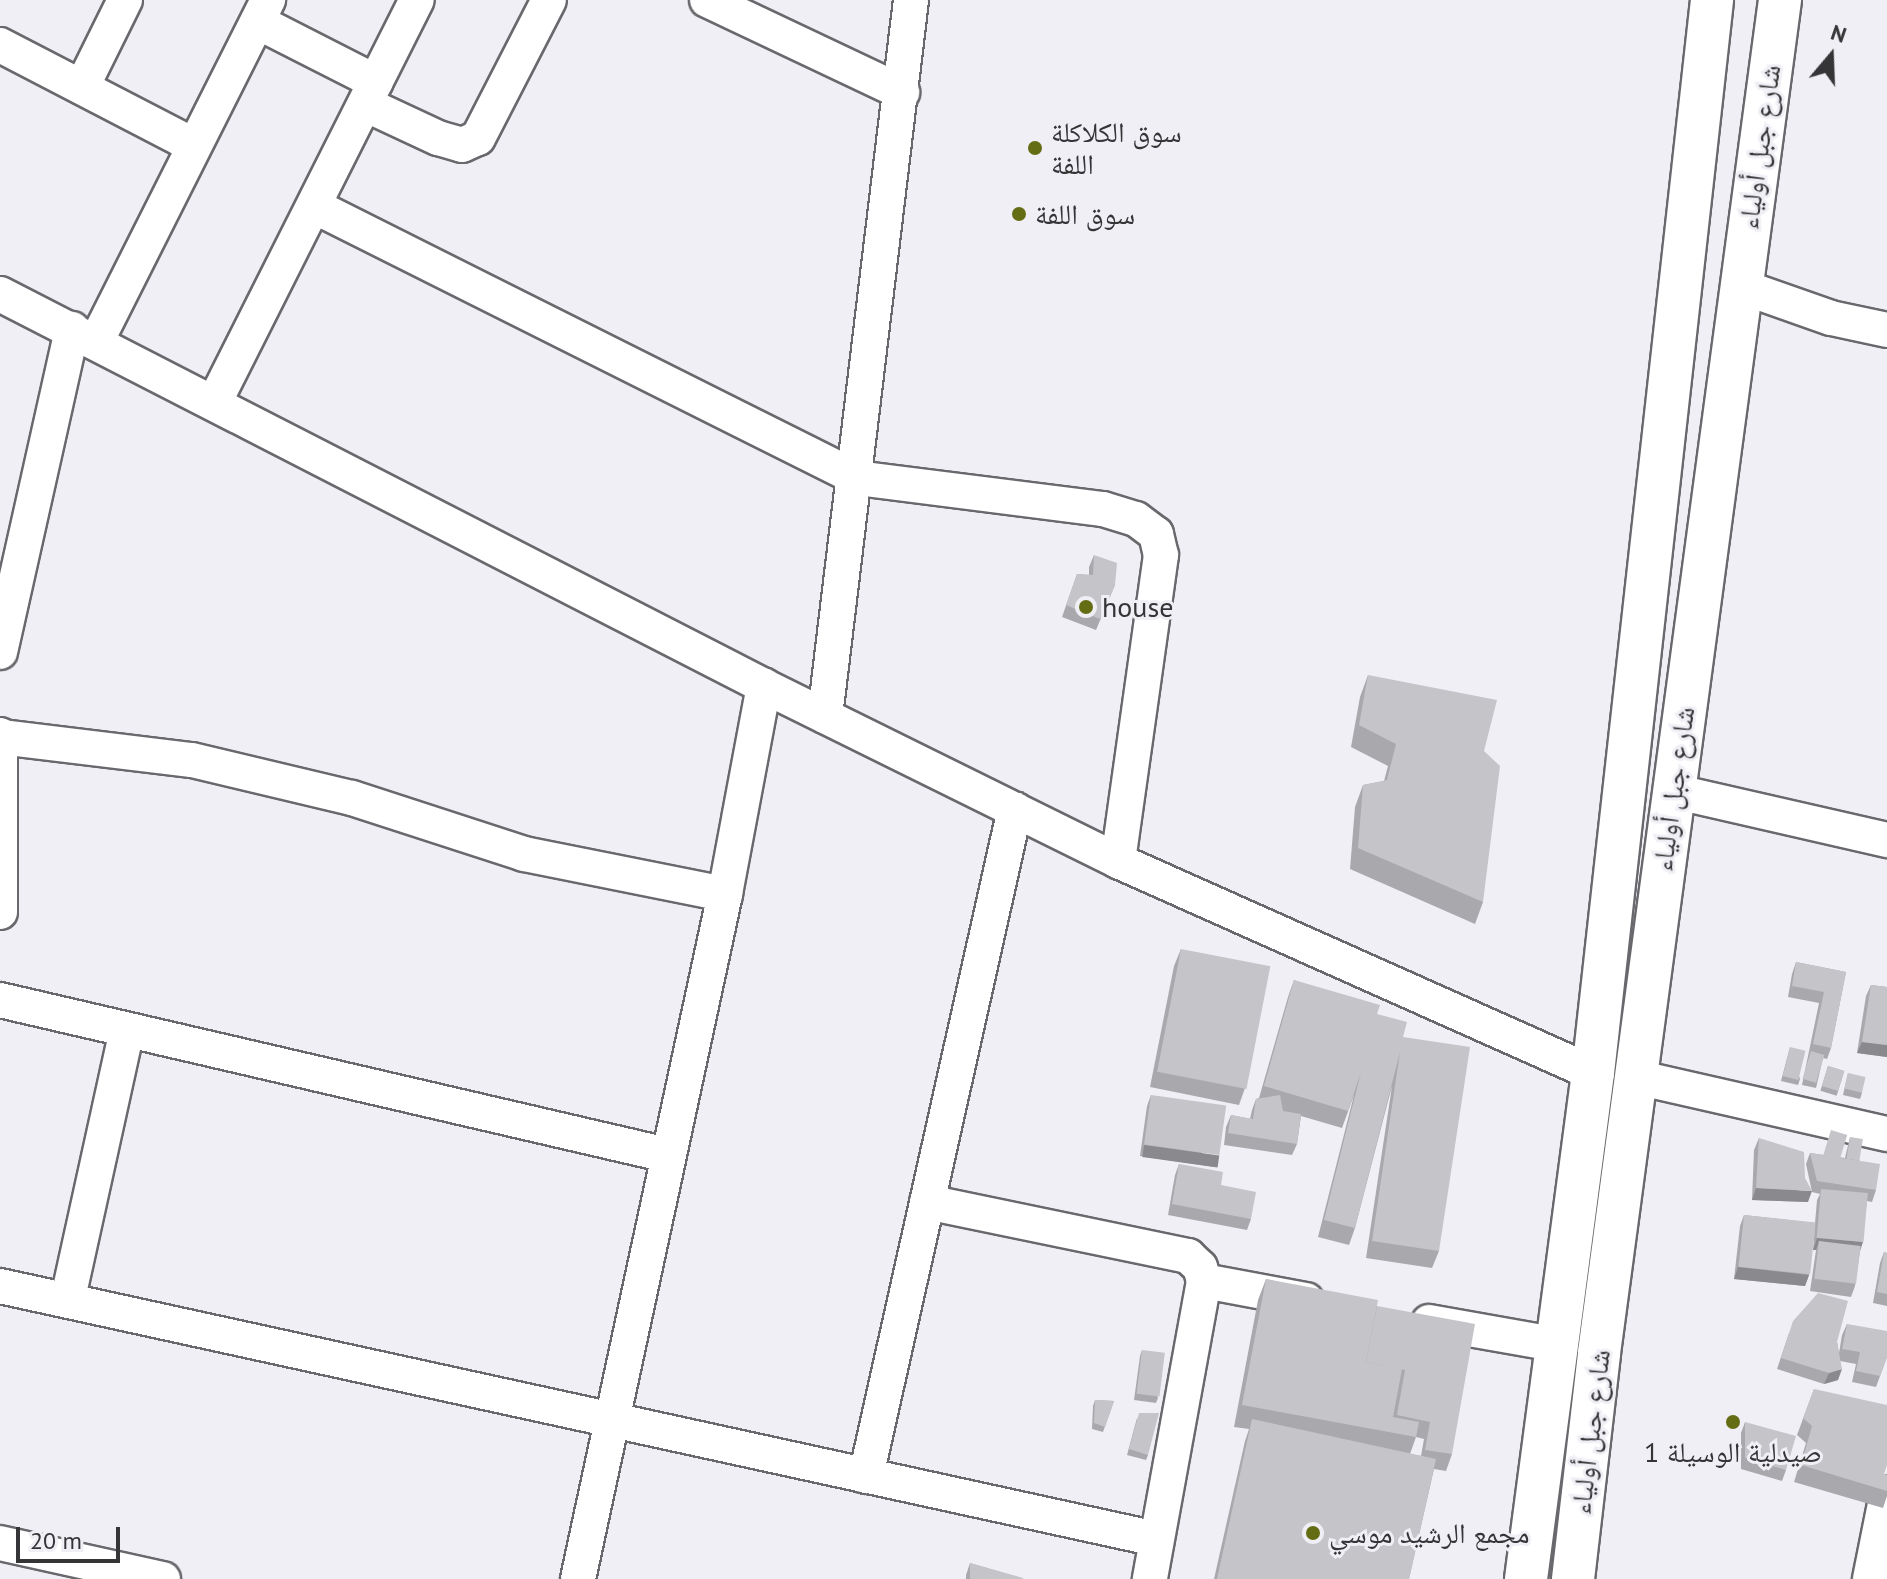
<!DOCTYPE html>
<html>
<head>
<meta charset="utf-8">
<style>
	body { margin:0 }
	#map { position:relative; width:1887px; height:1579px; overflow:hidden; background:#f0eff5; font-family:"PT Sans","Noto Naskh Arabic",sans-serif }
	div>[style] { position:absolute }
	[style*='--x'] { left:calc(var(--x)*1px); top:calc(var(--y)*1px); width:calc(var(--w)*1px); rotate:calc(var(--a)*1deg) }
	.roads { filter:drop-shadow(2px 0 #69686d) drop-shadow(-2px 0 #69686d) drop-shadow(0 2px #69686d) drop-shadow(0 -2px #69686d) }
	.minor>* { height:34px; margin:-17px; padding:0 17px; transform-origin:17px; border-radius:17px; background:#fff }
	.major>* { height:42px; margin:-21px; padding:0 21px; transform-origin:21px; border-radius:21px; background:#fff }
	.wall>* { inset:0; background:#a9a9ad; transform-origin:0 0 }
	.shaded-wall>* { inset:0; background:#8a898d; transform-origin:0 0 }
	.building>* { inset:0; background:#c5c4c9; transform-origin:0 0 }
	.dots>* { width:22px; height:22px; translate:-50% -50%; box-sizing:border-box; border:4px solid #f0eff5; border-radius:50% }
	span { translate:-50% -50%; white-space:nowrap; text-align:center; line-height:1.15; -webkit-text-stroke:6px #f0eff5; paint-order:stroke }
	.poi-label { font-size:28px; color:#353537 }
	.left { translate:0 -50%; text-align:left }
	.street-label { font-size:28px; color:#353537 }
	.north { position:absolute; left:1791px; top:16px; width:80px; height:80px; -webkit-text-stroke:6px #f0eff5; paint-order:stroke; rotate:19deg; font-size:22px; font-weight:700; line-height:32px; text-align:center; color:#353537 }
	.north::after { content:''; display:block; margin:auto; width:28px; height:36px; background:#353537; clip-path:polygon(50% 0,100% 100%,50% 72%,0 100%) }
	.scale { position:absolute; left:16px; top:1527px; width:104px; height:36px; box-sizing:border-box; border:4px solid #353537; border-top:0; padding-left:10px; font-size:24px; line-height:28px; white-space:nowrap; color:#353537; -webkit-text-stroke:6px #f0eff5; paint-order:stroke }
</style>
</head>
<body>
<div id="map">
	<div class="roads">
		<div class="minor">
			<div style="--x:707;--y:0;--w:216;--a:25.3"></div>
			<div style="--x:258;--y:22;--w:132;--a:27"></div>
			<div style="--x:0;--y:45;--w:217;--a:27.4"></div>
			<div style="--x:82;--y:87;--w:97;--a:-63.7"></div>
			<div style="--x:365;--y:104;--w:81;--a:25"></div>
			<div style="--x:438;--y:138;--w:25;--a:16"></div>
			<div style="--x:462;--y:145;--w:17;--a:-24"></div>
			<div style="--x:478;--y:138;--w:155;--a:-62.8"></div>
			<div style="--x:314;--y:206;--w:607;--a:26.61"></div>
			<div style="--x:857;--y:478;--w:248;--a:7.2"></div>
			<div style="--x:1103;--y:509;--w:34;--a:17"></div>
			<div style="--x:1136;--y:519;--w:25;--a:37"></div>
			<div style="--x:1156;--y:534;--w:22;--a:77"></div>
			<div style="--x:1161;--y:555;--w:309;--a:98"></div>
			<div style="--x:1740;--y:286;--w:96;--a:19.4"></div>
			<div style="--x:1831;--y:318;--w:57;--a:12.1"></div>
			<div style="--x:0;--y:294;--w:859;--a:27.16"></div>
			<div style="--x:764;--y:686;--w:395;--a:26.3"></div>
			<div style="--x:1118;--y:861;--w:520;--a:24.05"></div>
			<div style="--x:97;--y:340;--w:381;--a:-63.3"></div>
			<div style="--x:214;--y:403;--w:451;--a:-63.3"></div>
			<div style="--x:0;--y:652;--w:331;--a:-77.4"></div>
			<div style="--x:825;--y:716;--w:721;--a:-83.15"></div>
			<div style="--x:0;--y:735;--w:177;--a:90"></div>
			<div style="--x:1;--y:737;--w:192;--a:6.9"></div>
			<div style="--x:192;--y:760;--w:164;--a:13.4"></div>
			<div style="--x:352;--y:798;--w:181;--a:18"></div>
			<div style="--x:524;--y:854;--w:205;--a:11.3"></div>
			<div style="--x:1673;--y:791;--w:220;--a:12.9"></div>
			<div style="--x:0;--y:1000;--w:685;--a:13.08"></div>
			<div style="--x:1636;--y:1077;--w:257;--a:12.8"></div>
			<div style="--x:927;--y:1202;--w:267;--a:11.7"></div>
			<div style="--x:1188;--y:1256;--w:16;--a:43"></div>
			<div style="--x:1200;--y:1267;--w:15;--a:74"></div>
			<div style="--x:1204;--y:1281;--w:303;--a:100.3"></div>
			<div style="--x:1204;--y:1281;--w:104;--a:10.6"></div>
			<div style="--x:0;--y:1286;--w:1183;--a:12.34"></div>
			<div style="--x:68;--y:1298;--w:274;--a:-77.6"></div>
			<div style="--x:1429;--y:1322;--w:132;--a:10"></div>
			<div style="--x:866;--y:1476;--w:683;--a:-77.41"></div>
			<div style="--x:0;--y:1543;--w:167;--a:12.5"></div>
			<div style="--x:578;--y:1579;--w:701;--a:-77.89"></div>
			<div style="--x:725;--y:894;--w:212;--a:-79.4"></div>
			<div style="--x:1870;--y:1579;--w:87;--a:-78.7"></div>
		</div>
		<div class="major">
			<div style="--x:1526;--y:1579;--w:510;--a:-82.46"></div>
			<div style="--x:1593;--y:1073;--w:1080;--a:-83.67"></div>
			<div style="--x:1573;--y:1579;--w:227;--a:-83.4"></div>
			<div style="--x:1599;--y:1353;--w:1365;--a:-82.38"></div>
		</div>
	</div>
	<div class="wall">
		<div style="clip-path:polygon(1094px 555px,1115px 585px,1096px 630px,1062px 617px,1077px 574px,1089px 575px,1089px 567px)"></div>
		<div style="clip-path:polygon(1368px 675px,1484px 751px,1483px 902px,1475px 924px,1350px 869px,1355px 807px,1363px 785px,1384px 781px,1388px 766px,1351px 747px,1360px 697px)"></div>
		<div style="clip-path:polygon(1181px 949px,1245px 1088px,1239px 1105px,1150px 1087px,1174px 966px)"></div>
		<div style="clip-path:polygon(1796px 962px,1846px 972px,1831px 1048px,1827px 1059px,1823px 1058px,1816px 1088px,1802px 1085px,1819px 1003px,1788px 997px,1792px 974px)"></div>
		<div style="clip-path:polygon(1294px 980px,1377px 1014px,1403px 1037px,1439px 1251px,1432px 1268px,1366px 1258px,1392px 1086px,1355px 1228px,1349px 1245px,1318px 1237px,1354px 1095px,1342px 1128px,1301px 1116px,1297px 1144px,1292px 1155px,1224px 1145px,1226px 1127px,1231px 1115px,1250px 1119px,1252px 1110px,1256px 1099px,1259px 1098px,1288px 997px)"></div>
		<div style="clip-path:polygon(1871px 985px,1887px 987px,1887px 1057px,1857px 1053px,1866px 996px)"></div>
		<div style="clip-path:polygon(1790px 1047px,1800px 1079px,1798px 1085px,1781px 1081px)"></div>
		<div style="left:1828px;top:1066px;width:17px;height:26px;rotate:17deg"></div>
		<div style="clip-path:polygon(1848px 1073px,1862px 1093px,1860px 1099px,1843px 1095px)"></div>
		<div style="clip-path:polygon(1151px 1095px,1215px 1167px,1140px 1156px,1147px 1106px)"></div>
		<div style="clip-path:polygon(1850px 1137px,1859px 1160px,1876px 1190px,1872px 1202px,1867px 1201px,1855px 1286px,1851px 1297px,1810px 1291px,1816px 1250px,1813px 1250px,1815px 1227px,1809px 1275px,1805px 1286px,1734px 1279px,1740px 1226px,1744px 1215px,1815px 1223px,1817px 1200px,1820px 1194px,1812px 1192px,1806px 1164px,1810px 1153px,1845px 1158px)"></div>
		<div style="clip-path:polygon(1759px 1138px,1808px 1202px,1752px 1200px,1754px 1150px)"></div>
		<div style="clip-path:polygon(1179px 1164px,1221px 1185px,1251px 1219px,1247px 1230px,1168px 1215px,1175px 1175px)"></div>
		<div style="clip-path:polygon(1884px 1252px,1887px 1253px,1887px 1306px,1873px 1303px,1880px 1263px)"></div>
		<div style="clip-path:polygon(evenodd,1266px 1279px,1377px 1306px,1452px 1454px,1446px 1471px,1434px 1469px,1409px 1579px,1214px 1579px,1245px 1441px,1249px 1429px,1234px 1427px,1258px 1300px,1266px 1279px,1416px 1437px,1424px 1439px,1421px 1456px,1410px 1454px,1416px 1437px)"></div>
		<div style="clip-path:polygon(1847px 1324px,1887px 1357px,1876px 1387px,1852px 1382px,1856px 1364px,1840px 1361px,1838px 1380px,1824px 1384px,1777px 1369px,1789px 1333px,1837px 1342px,1839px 1353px,1842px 1335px)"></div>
		<div style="clip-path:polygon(1142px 1350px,1158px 1398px,1156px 1403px,1134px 1400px,1140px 1356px)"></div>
		<div style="clip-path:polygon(1814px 1389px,1884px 1474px,1887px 1475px,1887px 1496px,1883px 1508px,1794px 1482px,1806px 1443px,1797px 1435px)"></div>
		<div style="clip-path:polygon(1095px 1400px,1114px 1401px,1103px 1432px,1092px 1429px,1093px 1406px)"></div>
		<div style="clip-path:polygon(1137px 1418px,1148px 1455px,1146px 1460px,1127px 1455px)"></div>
		<div style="clip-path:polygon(1745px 1422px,1786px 1470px,1782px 1481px,1741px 1469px,1741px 1433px)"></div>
		<div style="clip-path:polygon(970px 1563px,1023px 1579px,966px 1579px,966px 1575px)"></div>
	</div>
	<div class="shaded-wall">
		<div style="clip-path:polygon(1862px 1042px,1887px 1045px,1887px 1057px,1857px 1053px)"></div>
		<div style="left:1144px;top:1145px;width:76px;height:12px;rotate:8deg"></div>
		<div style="clip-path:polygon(1756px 1188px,1812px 1191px,1808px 1202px,1752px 1200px)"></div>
		<div style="clip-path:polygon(1817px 1238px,1863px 1242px,1859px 1254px,1819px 1241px,1816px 1250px,1813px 1250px)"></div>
		<div style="clip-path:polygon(1738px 1267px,1809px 1275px,1805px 1286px,1734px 1279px)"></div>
		<div style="clip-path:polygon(1842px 1369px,1838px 1380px,1824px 1384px,1829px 1373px)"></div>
	</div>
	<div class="building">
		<div style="clip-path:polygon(1094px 555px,1117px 563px,1115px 585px,1100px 619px,1066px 605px,1077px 574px,1093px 575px)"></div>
		<div style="clip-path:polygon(1368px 675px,1497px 700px,1484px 751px,1500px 766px,1483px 902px,1358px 848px,1363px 785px,1387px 780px,1396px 744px,1359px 725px)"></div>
		<div style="left:1181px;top:949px;width:91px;height:125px;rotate:11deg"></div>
		<div style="clip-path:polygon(1796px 962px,1846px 972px,1831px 1048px,1813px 1044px,1824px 992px,1792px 986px)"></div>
		<div style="clip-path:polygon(1294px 980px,1380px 1005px,1377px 1014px,1407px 1022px,1403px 1037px,1470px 1047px,1439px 1251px,1372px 1241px,1400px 1052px,1355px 1228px,1324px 1220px,1361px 1072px,1348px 1111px,1264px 1086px)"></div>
		<div style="clip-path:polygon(1871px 985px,1887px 987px,1887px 1045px,1862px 1042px)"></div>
		<div style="left:1790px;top:1047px;width:16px;height:30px;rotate:14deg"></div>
		<div style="left:1811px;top:1051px;width:14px;height:29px;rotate:17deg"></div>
		<div style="left:1828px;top:1066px;width:17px;height:21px;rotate:17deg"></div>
		<div style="left:1848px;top:1073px;width:18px;height:16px;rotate:13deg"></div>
		<div style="left:1151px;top:1095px;width:76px;height:50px;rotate:8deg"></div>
		<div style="clip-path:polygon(1280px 1095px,1283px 1111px,1301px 1114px,1297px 1144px,1228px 1133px,1231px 1115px,1253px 1119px,1256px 1099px)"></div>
		<div style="left:1831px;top:1130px;width:17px;height:26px;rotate:17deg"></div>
		<div style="left:1850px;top:1137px;width:13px;height:22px;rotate:9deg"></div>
		<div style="clip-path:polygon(1759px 1138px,1804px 1152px,1805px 1178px,1812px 1191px,1756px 1188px)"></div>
		<div style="clip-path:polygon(1810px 1153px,1880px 1164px,1876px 1190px,1817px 1181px)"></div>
		<div style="clip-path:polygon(1179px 1164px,1223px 1172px,1221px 1185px,1256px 1192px,1251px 1219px,1172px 1204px)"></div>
		<div style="left:1821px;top:1189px;width:47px;height:49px;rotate:5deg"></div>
		<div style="left:1744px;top:1215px;width:72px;height:52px;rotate:6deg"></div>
		<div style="left:1819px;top:1241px;width:42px;height:38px;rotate:7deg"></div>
		<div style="clip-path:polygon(1884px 1252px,1887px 1253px,1887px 1294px,1877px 1292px)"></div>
		<div style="clip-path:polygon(1266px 1279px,1378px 1300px,1366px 1362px,1402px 1369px,1393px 1417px,1419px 1422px,1416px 1437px,1242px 1405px)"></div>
		<div style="clip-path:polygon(1818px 1293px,1848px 1301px,1837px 1342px,1842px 1369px,1829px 1373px,1781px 1358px,1793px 1321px)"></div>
		<div style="clip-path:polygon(1377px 1306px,1475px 1324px,1452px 1454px,1425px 1450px,1430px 1422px,1397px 1415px,1405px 1370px,1366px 1362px)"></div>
		<div style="clip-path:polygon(1847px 1324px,1887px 1331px,1887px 1357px,1880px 1376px,1856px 1371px,1860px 1352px,1842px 1349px)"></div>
		<div style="left:1142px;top:1350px;width:23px;height:44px;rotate:7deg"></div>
		<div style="clip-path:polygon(1814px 1389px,1887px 1405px,1887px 1465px,1884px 1474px,1887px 1475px,1887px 1491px,1801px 1465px,1812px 1426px,1803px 1418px)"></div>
		<div style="clip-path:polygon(1095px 1400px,1114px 1401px,1105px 1427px,1094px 1423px)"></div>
		<div style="clip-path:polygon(1139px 1413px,1159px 1413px,1148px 1455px,1129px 1449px)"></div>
		<div style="clip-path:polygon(1252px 1419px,1436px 1459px,1409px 1579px,1217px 1579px)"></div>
		<div style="clip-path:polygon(1745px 1422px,1796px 1436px,1786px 1470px,1745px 1458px)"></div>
		<div style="clip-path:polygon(970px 1563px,1023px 1578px,1023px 1579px,970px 1579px)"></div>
	</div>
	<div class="dots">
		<div style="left:1035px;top:148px;background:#656d14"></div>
		<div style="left:1019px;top:214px;background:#656d14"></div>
		<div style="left:1086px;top:607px;background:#656d14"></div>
		<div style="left:1733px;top:1422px;background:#656d14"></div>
		<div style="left:1313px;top:1533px;background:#656d14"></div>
	</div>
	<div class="poi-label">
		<span class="left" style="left:1051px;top:148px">سوق الكلاكلة<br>اللفة</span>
		<span class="left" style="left:1035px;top:214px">سوق اللفة</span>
		<span class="left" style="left:1102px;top:607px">house</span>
		<span style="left:1733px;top:1452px">صيدلية الوسيلة 1</span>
		<span class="left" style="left:1329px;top:1533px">مجمع الرشيد موسي</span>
	</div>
	<div class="street-label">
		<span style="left:1759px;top:147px;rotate:-82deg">شارع جبل أولياء</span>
		<span style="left:1673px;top:789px;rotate:-82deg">شارع جبل أولياء</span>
		<span style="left:1590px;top:1432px;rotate:-83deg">شارع جبل أولياء</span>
	</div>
	<div class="north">N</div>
	<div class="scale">20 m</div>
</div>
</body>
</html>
